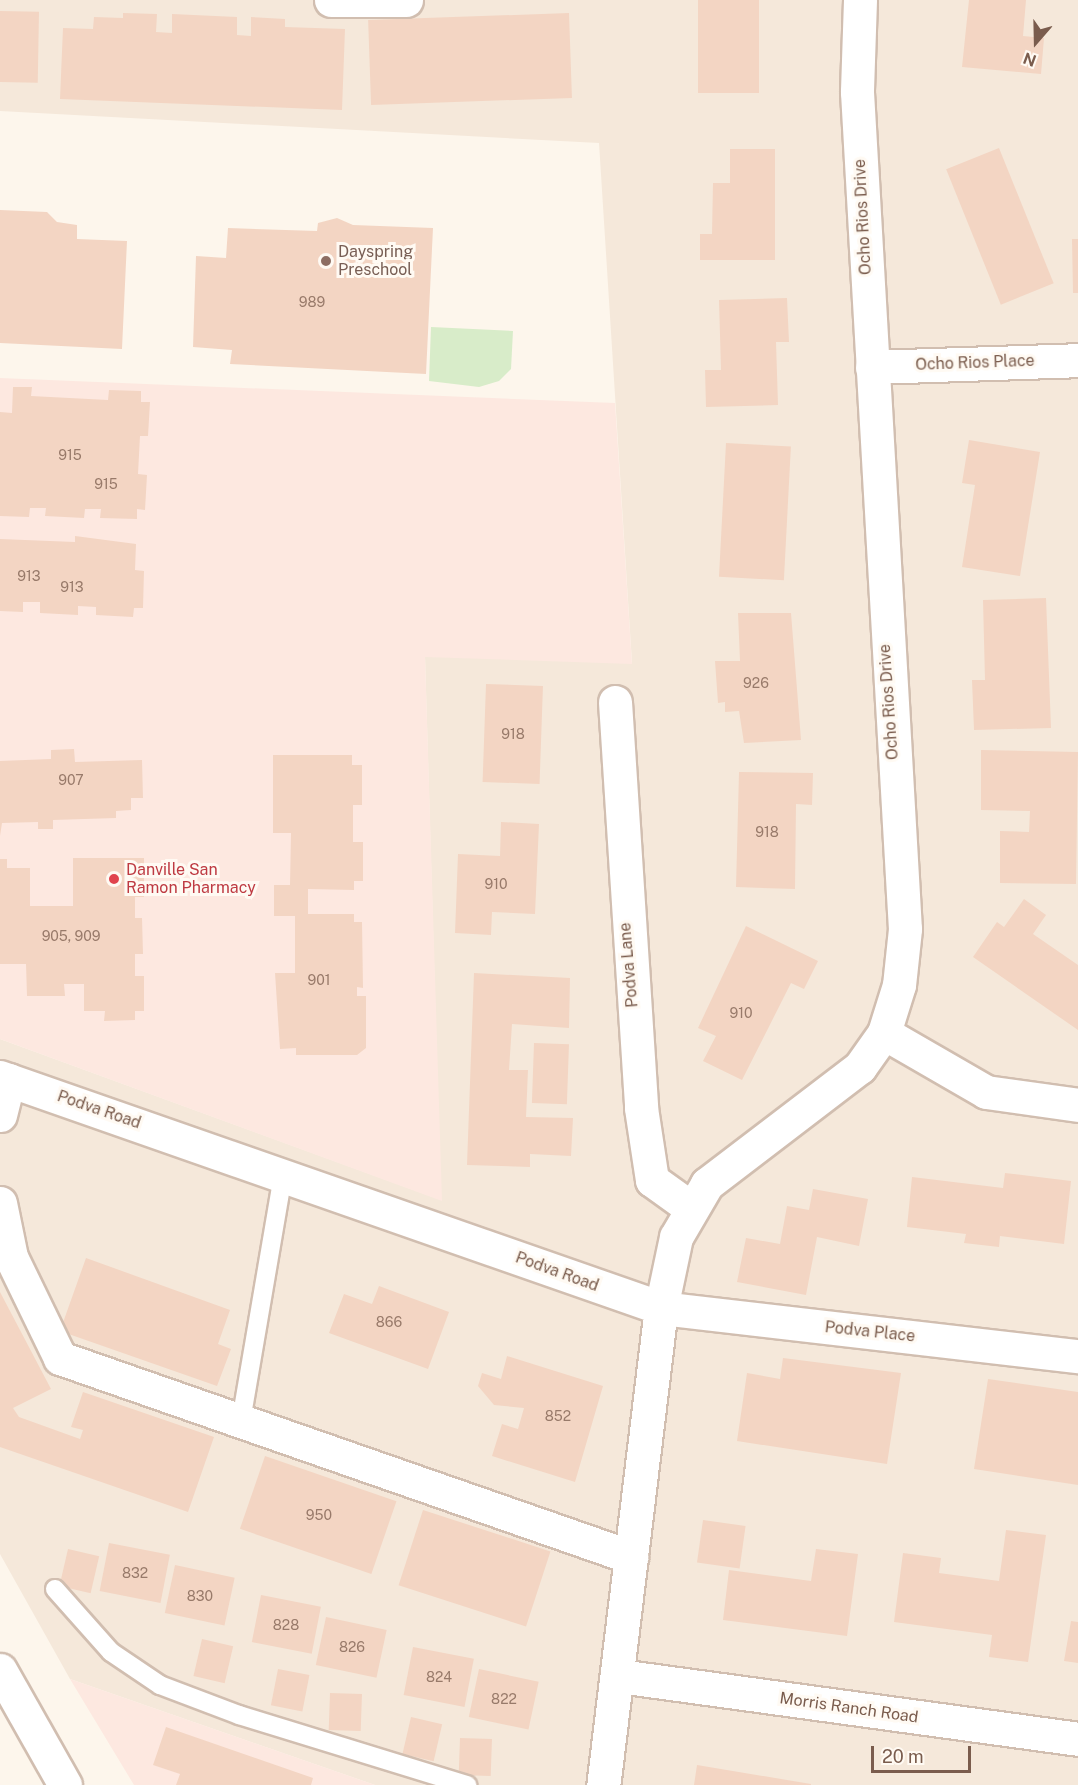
<!DOCTYPE html>
<html>
<head>
<meta charset="utf-8">
<style>
	body { margin:0 }
	#map { position:relative; width:1078px; height:1785px; overflow:hidden; background:#fdf6ec; font-family:"Public Sans",sans-serif }
	div>[style] { position:absolute }
	[style*='--x'] { left:calc(var(--x)*1px); top:calc(var(--y)*1px); width:calc(var(--w)*1px); rotate:calc(var(--a)*1deg) }
	.residential>* { inset:0; background:#f5e8da }
	.commercial>* { inset:0; background:#fde8e0 }
	.green>* { inset:0; background:#d8ecc9 }
	.building>* { inset:0; background:#f3d5c3; transform-origin:0 0 }
	.roads { filter:drop-shadow(2px 0 #d1beb0) drop-shadow(-2px 0 #d1beb0) drop-shadow(0 2px #d1beb0) drop-shadow(0 -2px #d1beb0) }
	.service>* { height:18px; margin:-9px; padding:0 9px; transform-origin:9px; border-radius:9px; background:#fff }
	.minor>* { height:33px; margin:-16.5px; padding:0 16.5px; transform-origin:16.5px; border-radius:16.5px; background:#fff }
	.secondary>* { height:33px; margin:-16.5px; padding:0 16.5px; transform-origin:16.5px; border-radius:16.5px; background:#fff }
	.dots>* { width:16px; height:16px; translate:-50% -50%; box-sizing:border-box; border:3px solid #fffaf3; border-radius:50% }
	span { translate:-50% -50%; white-space:nowrap; text-align:center; line-height:1.15; -webkit-text-stroke:6px #fffaf3; paint-order:stroke }
	.number-label { font-size:14px; color:#987a6a }
	.number-label span { -webkit-text-stroke-width:0 }
	.street-label { font-size:16px; color:#7a5c4d }
	.education-label { font-size:16px; color:#785e54 }
	.left { translate:0 -50%; text-align:left }
	.health-label { font-size:16px; color:#be3a42 }
	.north { position:absolute; left:1006px; top:12px; width:60px; height:60px; -webkit-text-stroke:4px #fffaf3; paint-order:stroke; rotate:200deg; font-size:16px; font-weight:700; line-height:24px; text-align:center; color:#7a5c4d }
	.north::after { content:''; display:block; margin:auto; width:21px; height:27px; background:#7a5c4d; clip-path:polygon(50% 0,100% 100%,50% 72%,0 100%) }
	.scale { position:absolute; left:871px; top:1746px; width:100px; height:27px; box-sizing:border-box; border:3px solid #7a5c4d; border-top:0; padding-left:8px; font-size:18px; line-height:21px; white-space:nowrap; color:#7a5c4d; -webkit-text-stroke:4px #fffaf3; paint-order:stroke }
</style>
</head>
<body>
<div id="map">
	<div class="residential">
		<div style="clip-path:polygon(0 0,1078px 0,1078px 1785px,375px 1785px,70px 1679px,0 1554px,0 1039px,441px 1200px,425px 656px,632px 663px,599px 143px,0 111px)"></div>
	</div>
	<div class="commercial">
		<div style="clip-path:polygon(0 378px,615px 403px,632px 664px,425px 657px,442px 1201px,0 1039px)"></div>
		<div style="clip-path:polygon(70px 1679px,375px 1785px,134px 1785px)"></div>
	</div>
	<div class="green">
		<div style="clip-path:polygon(431px 327px,513px 331px,511px 369px,499px 381px,479px 387px,429px 381px)"></div>
	</div>
	<div class="building">
		<div style="left:698px;top:0;width:61px;height:93px"></div>
		<div style="clip-path:polygon(969px 0,1026px 0,1023px 36px,1044px 38px,1041px 74px,962px 67px)"></div>
		<div style="left:0;top:11px;width:39px;height:71px;rotate:1deg"></div>
		<div style="clip-path:polygon(123px 13px,157px 14px,156px 32px,172px 33px,172px 14px,237px 17px,237px 35px,251px 36px,251px 17px,285px 19px,285px 27px,345px 29px,342px 110px,60px 99px,63px 28px,93px 29px,94px 17px,123px 18px)"></div>
		<div style="left:569px;top:13px;width:85px;height:201px;rotate:88deg"></div>
		<div style="left:999px;top:148px;width:146px;height:57px;rotate:68deg"></div>
		<div style="clip-path:polygon(730px 149px,775px 149px,775px 260px,700px 260px,700px 234px,712px 234px,713px 183px,730px 183px)"></div>
		<div style="clip-path:polygon(0 210px,47px 212px,57px 222px,77px 225px,77px 239px,127px 241px,122px 349px,0 343px)"></div>
		<div style="clip-path:polygon(337px 218px,353px 225px,433px 228px,426px 374px,230px 364px,232px 350px,193px 347px,196px 256px,226px 258px,228px 228px,317px 231px,318px 223px)"></div>
		<div style="clip-path:polygon(1072px 239px,1078px 239px,1078px 293px,1073px 293px)"></div>
		<div style="clip-path:polygon(787px 298px,789px 342px,776px 342px,778px 405px,706px 407px,705px 370px,721px 370px,719px 300px)"></div>
		<div style="clip-path:polygon(13px 387px,32px 387px,31px 396px,108px 400px,109px 390px,141px 391px,141px 402px,150px 402px,148px 436px,140px 436px,138px 474px,147px 475px,145px 510px,137px 509px,137px 519px,100px 518px,101px 509px,85px 509px,84px 518px,45px 516px,46px 508px,30px 508px,29px 517px,0 516px,0 412px,12px 413px)"></div>
		<div style="clip-path:polygon(969px 440px,1040px 452px,1020px 576px,962px 567px,975px 485px,962px 483px)"></div>
		<div style="left:726px;top:443px;width:65px;height:134px;rotate:3deg"></div>
		<div style="clip-path:polygon(75px 536px,136px 544px,135px 570px,144px 571px,143px 608px,134px 608px,133px 617px,96px 615px,96px 607px,78px 606px,78px 615px,40px 613px,40px 602px,23px 602px,23px 612px,0 611px,0 539px,75px 542px)"></div>
		<div style="clip-path:polygon(1046px 598px,1051px 728px,974px 730px,972px 680px,985px 680px,983px 600px)"></div>
		<div style="clip-path:polygon(738px 613px,791px 613px,801px 740px,744px 743px,739px 711px,725px 712px,725px 702px,718px 703px,715px 661px,740px 661px)"></div>
		<div style="left:486px;top:684px;width:57px;height:98px;rotate:2deg"></div>
		<div style="clip-path:polygon(74px 749px,75px 762px,142px 760px,143px 798px,131px 798px,131px 810px,116px 811px,116px 818px,53px 820px,53px 829px,38px 829px,38px 822px,2px 823px,0 836px,0 761px,51px 759px,51px 750px)"></div>
		<div style="clip-path:polygon(981px 750px,1078px 752px,1076px 884px,1000px 883px,1000px 831px,1029px 832px,1030px 811px,981px 810px)"></div>
		<div style="clip-path:polygon(273px 755px,352px 755px,352px 765px,362px 765px,362px 805px,353px 805px,353px 842px,363px 842px,363px 881px,354px 881px,354px 890px,308px 889px,308px 914px,354px 914px,354px 922px,362px 922px,363px 988px,357px 987px,357px 996px,366px 996px,366px 1048px,357px 1055px,296px 1055px,296px 1048px,280px 1049px,275px 973px,295px 973px,295px 916px,274px 916px,274px 885px,290px 885px,291px 833px,273px 833px)"></div>
		<div style="clip-path:polygon(739px 772px,813px 773px,812px 805px,796px 804px,795px 889px,736px 887px)"></div>
		<div style="clip-path:polygon(501px 822px,539px 824px,535px 914px,492px 912px,491px 935px,455px 933px,458px 854px,500px 856px)"></div>
		<div style="clip-path:polygon(73px 858px,144px 858px,144px 897px,135px 897px,135px 918px,142px 918px,143px 954px,135px 954px,135px 976px,144px 976px,144px 1011px,135px 1011px,135px 1020px,104px 1021px,105px 1011px,84px 1011px,84px 984px,64px 984px,65px 996px,27px 996px,26px 964px,0 964px,0 859px,7px 859px,7px 868px,30px 868px,30px 906px,73px 906px)"></div>
		<div style="clip-path:polygon(1024px 899px,1046px 915px,1033px 934px,1078px 965px,1078px 1030px,973px 957px,997px 922px,1004px 927px)"></div>
		<div style="clip-path:polygon(746px 926px,818px 961px,804px 989px,791px 983px,742px 1080px,703px 1061px,716px 1036px,698px 1028px)"></div>
		<div style="clip-path:polygon(474px 973px,570px 978px,569px 1028px,512px 1024px,509px 1070px,528px 1070px,526px 1117px,573px 1118px,571px 1156px,530px 1154px,530px 1167px,467px 1165px)"></div>
		<div style="left:534px;top:1043px;width:35px;height:60px;rotate:2deg"></div>
		<div style="clip-path:polygon(1005px 1173px,1071px 1181px,1064px 1244px,1000px 1236px,999px 1247px,964px 1243px,966px 1234px,907px 1227px,912px 1177px,1003px 1188px)"></div>
		<div style="clip-path:polygon(813px 1189px,868px 1199px,859px 1246px,817px 1237px,806px 1295px,737px 1282px,746px 1238px,780px 1244px,787px 1206px,809px 1210px)"></div>
		<div style="clip-path:polygon(86px 1258px,230px 1310px,218px 1344px,231px 1349px,217px 1386px,60px 1331px)"></div>
		<div style="clip-path:polygon(379px 1286px,449px 1312px,428px 1369px,329px 1333px,344px 1294px,372px 1304px)"></div>
		<div style="clip-path:polygon(0 1292px,51px 1389px,13px 1408px,19px 1417px,80px 1439px,83px 1430px,71px 1427px,83px 1392px,214px 1437px,188px 1512px,0 1447px)"></div>
		<div style="clip-path:polygon(507px 1356px,603px 1386px,575px 1482px,492px 1456px,502px 1424px,518px 1429px,524px 1408px,494px 1405px,478px 1386px,482px 1373px,501px 1379px)"></div>
		<div style="clip-path:polygon(783px 1358px,901px 1373px,887px 1464px,737px 1441px,747px 1373px,780px 1379px)"></div>
		<div style="clip-path:polygon(988px 1379px,1078px 1392px,1078px 1485px,974px 1469px)"></div>
		<div style="left:265px;top:1456px;width:139px;height:77px;rotate:19deg"></div>
		<div style="left:423px;top:1510px;width:134px;height:79px;rotate:18deg"></div>
		<div style="left:703px;top:1520px;width:43px;height:43px;rotate:8deg"></div>
		<div style="clip-path:polygon(1006px 1530px,1046px 1535px,1028px 1662px,989px 1657px,992px 1635px,894px 1622px,903px 1553px,941px 1558px,939px 1573px,999px 1581px)"></div>
		<div style="left:109px;top:1543px;width:62px;height:49px;rotate:11deg"></div>
		<div style="left:68px;top:1549px;width:32px;height:38px;rotate:13deg"></div>
		<div style="clip-path:polygon(816px 1549px,858px 1554px,847px 1636px,723px 1620px,729px 1570px,811px 1581px)"></div>
		<div style="left:175px;top:1565px;width:61px;height:49px;rotate:12deg"></div>
		<div style="left:261px;top:1595px;width:61px;height:48px;rotate:11deg"></div>
		<div style="left:326px;top:1617px;width:62px;height:49px;rotate:12deg"></div>
		<div style="clip-path:polygon(1071px 1621px,1078px 1622px,1078px 1663px,1064px 1661px)"></div>
		<div style="left:202px;top:1639px;width:32px;height:38px;rotate:13deg"></div>
		<div style="left:413px;top:1647px;width:62px;height:49px;rotate:11deg"></div>
		<div style="left:278px;top:1669px;width:32px;height:37px;rotate:11deg"></div>
		<div style="left:479px;top:1669px;width:61px;height:49px;rotate:12deg"></div>
		<div style="left:330px;top:1693px;width:32px;height:37px;rotate:2deg"></div>
		<div style="left:411px;top:1717px;width:32px;height:38px;rotate:13deg"></div>
		<div style="clip-path:polygon(166px 1727px,313px 1778px,311px 1785px,176px 1785px,180px 1774px,153px 1765px)"></div>
		<div style="left:460px;top:1738px;width:32px;height:37px;rotate:2deg"></div>
		<div style="clip-path:polygon(697px 1765px,811px 1784px,811px 1785px,694px 1785px)"></div>
	</div>
	<div class="roads">
		<div class="service">
			<div style="--x:241;--y:1421;--w:251;--a:-80.3"></div>
			<div style="--x:55;--y:1589;--w:84;--a:48.4"></div>
			<div style="--x:111;--y:1652;--w:59;--a:34"></div>
			<div style="--x:160;--y:1685;--w:85;--a:20.8"></div>
			<div style="--x:239;--y:1715;--w:239;--a:17.1"></div>
		</div>
		<div class="minor">
			<div style="--x:331;--y:0;--w:75;--a:0"></div>
			<div style="--x:860;--y:0;--w:92;--a:91.9"></div>
			<div style="--x:857;--y:92;--w:838;--a:86.72"></div>
			<div style="--x:905;--y:929;--w:56;--a:96.1"></div>
			<div style="--x:899;--y:985;--w:50;--a:107.4"></div>
			<div style="--x:884;--y:1033;--w:42;--a:125.2"></div>
			<div style="--x:860;--y:1067;--w:193;--a:142.6"></div>
			<div style="--x:707;--y:1184;--w:61;--a:120.3"></div>
			<div style="--x:676;--y:1237;--w:73;--a:101.9"></div>
			<div style="--x:661;--y:1308;--w:420;--a:6.6"></div>
			<div style="--x:872;--y:367;--w:206;--a:-1.9"></div>
			<div style="--x:615;--y:702;--w:407;--a:86.3"></div>
			<div style="--x:641;--y:1108;--w:73;--a:81.3"></div>
			<div style="--x:652;--y:1180;--w:48;--a:35.7"></div>
			<div style="--x:884;--y:1033;--w:118;--a:30"></div>
			<div style="--x:986;--y:1092;--w:93;--a:8"></div>
			<div style="--x:0;--y:1077;--w:700;--a:19.26"></div>
			<div style="--x:661;--y:1308;--w:481;--a:96.9"></div>
			<div style="--x:0;--y:1115;--w:36;--a:-76"></div>
			<div style="--x:0;--y:1203;--w:55;--a:78.5"></div>
			<div style="--x:11;--y:1257;--w:112;--a:64.1"></div>
			<div style="--x:60;--y:1358;--w:605;--a:19.21"></div>
			<div style="--x:619;--y:1676;--w:463;--a:7.8"></div>
		</div>
		<div class="secondary">
			<div style="--x:0;--y:1670;--w:132;--a:60.5"></div>
		</div>
	</div>
	<div class="dots">
		<div style="left:326px;top:261px;background:#8d6e63"></div>
		<div style="left:114px;top:879px;background:#e0444e"></div>
	</div>
	<div class="number-label">
		<span style="left:312px;top:302px">989</span>
		<span style="left:70px;top:455px">915</span>
		<span style="left:106px;top:484px">915</span>
		<span style="left:29px;top:576px">913</span>
		<span style="left:72px;top:587px">913</span>
		<span style="left:756px;top:683px">926</span>
		<span style="left:513px;top:734px">918</span>
		<span style="left:71px;top:780px">907</span>
		<span style="left:767px;top:832px">918</span>
		<span style="left:496px;top:884px">910</span>
		<span style="left:71px;top:936px">905, 909</span>
		<span style="left:319px;top:980px">901</span>
		<span style="left:741px;top:1013px">910</span>
		<span style="left:389px;top:1322px">866</span>
		<span style="left:558px;top:1416px">852</span>
		<span style="left:319px;top:1515px">950</span>
		<span style="left:135px;top:1573px">832</span>
		<span style="left:200px;top:1596px">830</span>
		<span style="left:286px;top:1625px">828</span>
		<span style="left:352px;top:1647px">826</span>
		<span style="left:439px;top:1677px">824</span>
		<span style="left:504px;top:1699px">822</span>
	</div>
	<div class="street-label">
		<span style="left:863px;top:217px;rotate:-93deg">Ocho Rios Drive</span>
		<span style="left:975px;top:363px;rotate:-2deg">Ocho Rios Place</span>
		<span style="left:889px;top:702px;rotate:-94deg">Ocho Rios Drive</span>
		<span style="left:629px;top:965px;rotate:-95deg">Podva Lane</span>
		<span style="left:99px;top:1110px;rotate:19deg">Podva Road</span>
		<span style="left:557px;top:1272px;rotate:20deg">Podva Road</span>
		<span style="left:870px;top:1332px;rotate:6deg">Podva Place</span>
		<span style="left:849px;top:1708px;rotate:8deg">Morris Ranch Road</span>
	</div>
	<div class="education-label">
		<span class="left" style="left:338px;top:261px">Dayspring<br>Preschool</span>
	</div>
	<div class="health-label">
		<span class="left" style="left:126px;top:879px">Danville San<br>Ramon Pharmacy</span>
	</div>
	<div class="north">N</div>
	<div class="scale">20 m</div>
</div>
</body>
</html>
